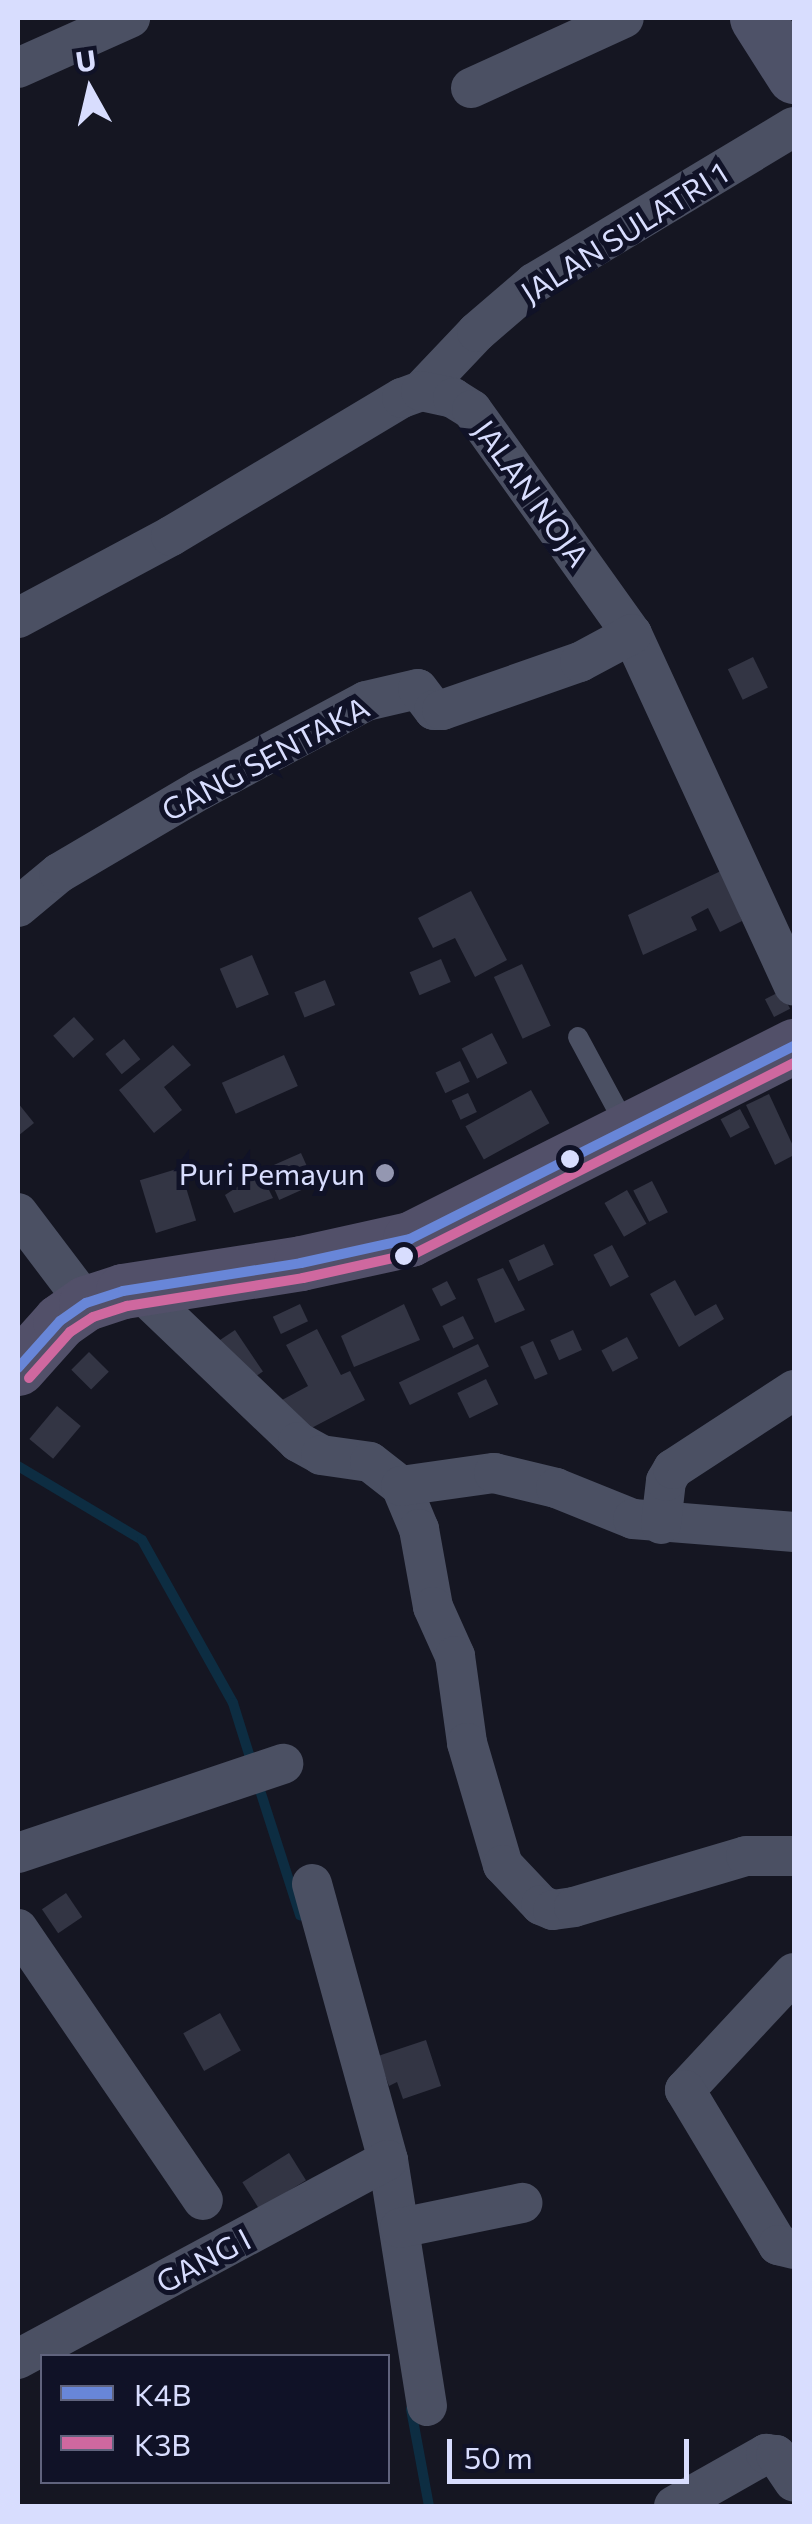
<!DOCTYPE html>
<html>
<head>
<meta charset="utf-8">
<style>
	body { margin:0 }
	#map { position:relative; width:812px; height:2524px; overflow:hidden; background:#151622; font-family:Commissioner,sans-serif }
	div>[style] { position:absolute }
	[style*='--x'] { left:calc(var(--x)*1px); top:calc(var(--y)*1px); width:calc(var(--w)*1px); rotate:calc(var(--a)*1deg) }
	.stream>* { height:10px; margin:-5px; padding:0 5px; transform-origin:5px; border-radius:5px; background:#0d2d42 }
	.building>* { inset:0; background:#333544; transform-origin:0 0 }
	.service>* { height:20px; margin:-10px; padding:0 10px; transform-origin:10px; border-radius:10px; background:#4b5063 }
	.minor>* { height:40px; margin:-20px; padding:0 20px; transform-origin:20px; border-radius:20px; background:#4b5063 }
	.secondary>* { height:55px; margin:-27.5px; padding:0 27.5px; transform-origin:27.5px; border-radius:27.5px; background:#4e5268 }
	.primary>* { height:55px; margin:-27.5px; padding:0 27.5px; transform-origin:27.5px; border-radius:27.5px; background:#525069 }
	.bus-1>* { height:10px; margin:-5px; padding:0 5px; transform-origin:5px; border-radius:5px; background:#6886d8 }
	.bus-2>* { height:10px; margin:-5px; padding:0 5px; transform-origin:5px; border-radius:5px; background:#cf689f }
	.dots>* { width:28px; height:28px; translate:-50% -50%; box-sizing:border-box; border:5px solid #101227; border-radius:50% }
	span { translate:-50% -50%; white-space:nowrap; text-align:center; line-height:1.15; -webkit-text-stroke:10px #101227; paint-order:stroke }
	.street-label { font-size:30px; color:#d8ddfe }
	.poi-label { font-size:30px; color:#d8ddfe }
	.right { translate:-100% -50%; text-align:right }
	.frame { position:absolute; inset:0; border:20px solid #d8ddfe; pointer-events:none }
	.legend { position:absolute; left:40px; top:2354px; width:350px; height:130px; box-sizing:border-box; background:#101227; border:2px solid #60637d; margin:0; padding:12px 18px; list-style:none; font-size:30px; color:#d8ddfe }
	.legend li { display:flex; align-items:center; gap:20px; height:50px }
	.legend b { width:50px; border:2px solid #60637d }
	.north { position:absolute; left:40px; top:40px; width:100px; height:100px; -webkit-text-stroke:8px #101227; paint-order:stroke; rotate:352deg; font-size:28px; font-weight:700; line-height:40px; text-align:center; color:#d8ddfe }
	.north::after { content:''; display:block; margin:auto; width:35px; height:45px; background:#d8ddfe; clip-path:polygon(50% 0,100% 100%,50% 72%,0 100%) }
	.scale { position:absolute; left:447px; top:2439px; width:242px; height:45px; box-sizing:border-box; border:5px solid #d8ddfe; border-top:0; padding-left:12px; font-size:30px; line-height:35px; white-space:nowrap; color:#d8ddfe; -webkit-text-stroke:8px #101227; paint-order:stroke }
</style>
</head>
<body>
<div id="map">
	<div class="stream">
		<div style="--x:18;--y:1466;--w:144;--a:30.8"></div>
		<div style="--x:142;--y:1540;--w:187;--a:60.8"></div>
		<div style="--x:233;--y:1703;--w:67;--a:72.6"></div>
		<div style="--x:258;--y:1784;--w:138;--a:72.2"></div>
		<div style="--x:411;--y:2409;--w:99;--a:79.5"></div>
	</div>
	<div class="building">
		<div style="left:753px;top:657px;width:34px;height:28px;rotate:64deg"></div>
		<div style="clip-path:polygon(723px 870px,742px 921px,720px 932px,708px 908px,691px 917px,697px 930px,643px 955px,628px 915px)"></div>
		<div style="clip-path:polygon(471px 891px,507px 960px,475px 977px,455px 938px,433px 948px,418px 918px)"></div>
		<div style="left:252px;top:955px;width:43px;height:35px;rotate:67deg"></div>
		<div style="left:441px;top:959px;width:25px;height:34px;rotate:67deg"></div>
		<div style="left:522px;top:964px;width:68px;height:31px;rotate:65deg"></div>
		<div style="left:325px;top:980px;width:27px;height:33px;rotate:68deg"></div>
		<div style="left:781px;top:991px;width:20px;height:18px;rotate:63deg"></div>
		<div style="left:74px;top:1017px;width:30px;height:28px;rotate:48deg"></div>
		<div style="left:492px;top:1033px;width:34px;height:34px;rotate:63deg"></div>
		<div style="left:124px;top:1039px;width:26px;height:24px;rotate:51deg"></div>
		<div style="clip-path:polygon(173px 1045px,191px 1065px,164px 1087px,182px 1110px,154px 1133px,119px 1090px)"></div>
		<div style="left:284px;top:1055px;width:34px;height:68px;rotate:66deg"></div>
		<div style="left:460px;top:1061px;width:23px;height:27px;rotate:65deg"></div>
		<div style="left:531px;top:1090px;width:38px;height:75px;rotate:61deg"></div>
		<div style="left:468px;top:1093px;width:21px;height:18px;rotate:65deg"></div>
		<div style="clip-path:polygon(769px 1094px,794px 1148px,794px 1155px,775px 1165px,746px 1105px)"></div>
		<div style="clip-path:polygon(18px 1103px,34px 1123px,18px 1136px)"></div>
		<div style="left:740px;top:1109px;width:21px;height:22px;rotate:62deg"></div>
		<div style="left:301px;top:1153px;width:34px;height:39px;rotate:66deg"></div>
		<div style="left:180px;top:1168px;width:55px;height:42px;rotate:73deg"></div>
		<div style="clip-path:polygon(260px 1172px,273px 1198px,234px 1213px,225px 1195px)"></div>
		<div style="left:652px;top:1181px;width:35px;height:21px;rotate:63deg"></div>
		<div style="left:627px;top:1190px;width:39px;height:26px;rotate:60deg"></div>
		<div style="left:544px;top:1244px;width:23px;height:39px;rotate:65deg"></div>
		<div style="left:612px;top:1245px;width:36px;height:21px;rotate:62deg"></div>
		<div style="clip-path:polygon(503px 1268px,525px 1310px,495px 1323px,477px 1279px)"></div>
		<div style="clip-path:polygon(675px 1280px,695px 1316px,716px 1304px,724px 1319px,679px 1347px,650px 1294px)"></div>
		<div style="left:447px;top:1281px;width:20px;height:17px;rotate:63deg"></div>
		<div style="left:300px;top:1304px;width:19px;height:30px;rotate:65deg"></div>
		<div style="clip-path:polygon(404px 1304px,420px 1340px,354px 1367px,341px 1336px)"></div>
		<div style="left:463px;top:1316px;width:25px;height:23px;rotate:64deg"></div>
		<div style="clip-path:polygon(317px 1329px,341px 1375px,350px 1371px,365px 1400px,300px 1434px,282px 1400px,308px 1386px,286px 1345px)"></div>
		<div style="left:235px;top:1330px;width:50px;height:23px;rotate:56deg"></div>
		<div style="left:573px;top:1330px;width:22px;height:25px;rotate:66deg"></div>
		<div style="left:627px;top:1337px;width:24px;height:29px;rotate:62deg"></div>
		<div style="left:533px;top:1341px;width:36px;height:14px;rotate:66deg"></div>
		<div style="left:478px;top:1344px;width:25px;height:88px;rotate:64deg"></div>
		<div style="left:89px;top:1352px;width:28px;height:25px;rotate:45deg"></div>
		<div style="left:486px;top:1379px;width:28px;height:32px;rotate:64deg"></div>
		<div style="left:57px;top:1406px;width:31px;height:43px;rotate:40deg"></div>
		<div style="left:66px;top:1893px;width:29px;height:29px;rotate:56deg"></div>
		<div style="left:220px;top:2013px;width:43px;height:42px;rotate:61deg"></div>
		<div style="clip-path:polygon(426px 2040px,441px 2086px,403px 2099px,397px 2082px,389px 2086px,378px 2056px)"></div>
		<div style="left:289px;top:2153px;width:32px;height:55px;rotate:58deg"></div>
	</div>
	<div class="service">
		<div style="--x:578;--y:1037;--w:106;--a:61.7"></div>
	</div>
	<div class="minor">
		<div style="--x:18;--y:68;--w:123;--a:-24.1"></div>
		<div style="--x:471;--y:88;--w:168;--a:-24.6"></div>
		<div style="--x:421;--y:391;--w:81;--a:-46.5"></div>
		<div style="--x:477;--y:332;--w:75;--a:-40.7"></div>
		<div style="--x:534;--y:283;--w:303;--a:-31"></div>
		<div style="--x:18;--y:618;--w:174;--a:-28.2"></div>
		<div style="--x:171;--y:536;--w:269;--a:-30.9"></div>
		<div style="--x:402;--y:398;--w:20;--a:-20"></div>
		<div style="--x:421;--y:391;--w:33;--a:12"></div>
		<div style="--x:453;--y:398;--w:22;--a:32"></div>
		<div style="--x:472;--y:410;--w:275;--a:54.5"></div>
		<div style="--x:632;--y:634;--w:387;--a:65.3"></div>
		<div style="--x:18;--y:907;--w:53;--a:-39.7"></div>
		<div style="--x:59;--y:873;--w:164;--a:-30.5"></div>
		<div style="--x:200;--y:790;--w:188;--a:-28.2"></div>
		<div style="--x:366;--y:701;--w:53;--a:-13"></div>
		<div style="--x:418;--y:689;--w:26;--a:53"></div>
		<div style="--x:434;--y:710;--w:8;--a:0"></div>
		<div style="--x:442;--y:710;--w:146;--a:-19.2"></div>
		<div style="--x:580;--y:662;--w:59;--a:-28.3"></div>
		<div style="--x:18;--y:1213;--w:113;--a:52.9"></div>
		<div style="--x:137;--y:1288;--w:223;--a:43.7"></div>
		<div style="--x:298;--y:1442;--w:26;--a:29"></div>
		<div style="--x:321;--y:1455;--w:49;--a:8.1"></div>
		<div style="--x:370;--y:1462;--w:39;--a:38"></div>
		<div style="--x:401;--y:1486;--w:47;--a:67.3"></div>
		<div style="--x:419;--y:1529;--w:79;--a:79.8"></div>
		<div style="--x:433;--y:1607;--w:54;--a:65.8"></div>
		<div style="--x:455;--y:1656;--w:88;--a:82.1"></div>
		<div style="--x:467;--y:1743;--w:127;--a:73.6"></div>
		<div style="--x:503;--y:1865;--w:55;--a:46.5"></div>
		<div style="--x:541;--y:1905;--w:13;--a:23"></div>
		<div style="--x:553;--y:1910;--w:21;--a:-8"></div>
		<div style="--x:574;--y:1907;--w:179;--a:-16.5"></div>
		<div style="--x:746;--y:1856;--w:48;--a:0"></div>
		<div style="--x:401;--y:1486;--w:94;--a:-8"></div>
		<div style="--x:494;--y:1473;--w:64;--a:13.6"></div>
		<div style="--x:556;--y:1488;--w:83;--a:21.9"></div>
		<div style="--x:633;--y:1519;--w:162;--a:4.6"></div>
		<div style="--x:661;--y:1524;--w:43;--a:-83.4"></div>
		<div style="--x:666;--y:1481;--w:14;--a:-60"></div>
		<div style="--x:673;--y:1469;--w:145;--a:-33.1"></div>
		<div style="--x:18;--y:1853;--w:280;--a:-18.6"></div>
		<div style="--x:312;--y:1884;--w:286;--a:74.6"></div>
		<div style="--x:388;--y:2160;--w:249;--a:81"></div>
		<div style="--x:18;--y:1929;--w:328;--a:55.7"></div>
		<div style="--x:794;--y:1973;--w:160;--a:133"></div>
		<div style="--x:685;--y:2090;--w:181;--a:59"></div>
		<div style="--x:778;--y:2245;--w:16;--a:14"></div>
		<div style="--x:400;--y:2228;--w:125;--a:-11.6"></div>
		<div style="--x:18;--y:2359;--w:420;--a:-28.3"></div>
		<div style="--x:674;--y:2506;--w:106;--a:-29.5"></div>
		<div style="--x:766;--y:2454;--w:10;--a:6"></div>
		<div style="--x:776;--y:2455;--w:32;--a:56"></div>
	</div>
	<div class="secondary">
		<div style="--x:757;--y:18;--w:69;--a:57.5"></div>
	</div>
	<div class="primary">
		<div style="--x:18;--y:1368;--w:63;--a:-48.2"></div>
		<div style="--x:60;--y:1321;--w:32;--a:-35"></div>
		<div style="--x:86;--y:1303;--w:39;--a:-18"></div>
		<div style="--x:123;--y:1291;--w:180;--a:-8.9"></div>
		<div style="--x:301;--y:1263;--w:112;--a:-12.4"></div>
		<div style="--x:410;--y:1239;--w:430;--a:-26.7"></div>
	</div>
	<div class="bus-1">
		<div style="--x:18;--y:1368;--w:63;--a:-48.2"></div>
		<div style="--x:60;--y:1321;--w:32;--a:-35"></div>
		<div style="--x:86;--y:1303;--w:39;--a:-18"></div>
		<div style="--x:123;--y:1291;--w:180;--a:-8.9"></div>
		<div style="--x:301;--y:1263;--w:112;--a:-12.4"></div>
		<div style="--x:410;--y:1239;--w:430;--a:-26.7"></div>
	</div>
	<div class="bus-2">
		<div style="--x:29;--y:1378;--w:62;--a:-48.3"></div>
		<div style="--x:70;--y:1332;--w:27;--a:-33"></div>
		<div style="--x:93;--y:1317;--w:36;--a:-18"></div>
		<div style="--x:127;--y:1306;--w:178;--a:-9"></div>
		<div style="--x:303;--y:1278;--w:116;--a:-12.5"></div>
		<div style="--x:416;--y:1253;--w:423;--a:-26.7"></div>
	</div>
	<div class="dots">
		<div style="left:570px;top:1159px;background:#d8ddfe"></div>
		<div style="left:385px;top:1173px;background:#9497b1"></div>
		<div style="left:404px;top:1256px;background:#d8ddfe"></div>
	</div>
	<div class="street-label">
		<span style="left:624px;top:232px;rotate:-32deg">JALAN SULATRI 1</span>
		<span style="left:532px;top:493px;rotate:54deg">JALAN NOJA</span>
		<span style="left:265px;top:758px;rotate:-28deg">GANG SENTAKA</span>
		<span style="left:203px;top:2260px;rotate:-28deg">GANG I</span>
	</div>
	<div class="poi-label">
		<span class="right" style="left:365px;top:1173px">Puri Pemayun</span>
	</div>
	<div class="frame"></div>
	<ul class="legend">
	<li><b style="height:12px;background:#6886d8"></b>K4B</li>
	<li><b style="height:12px;background:#cf689f"></b>K3B</li>
	</ul>
	<div class="north">U</div>
	<div class="scale">50 m</div>
</div>
</body>
</html>
